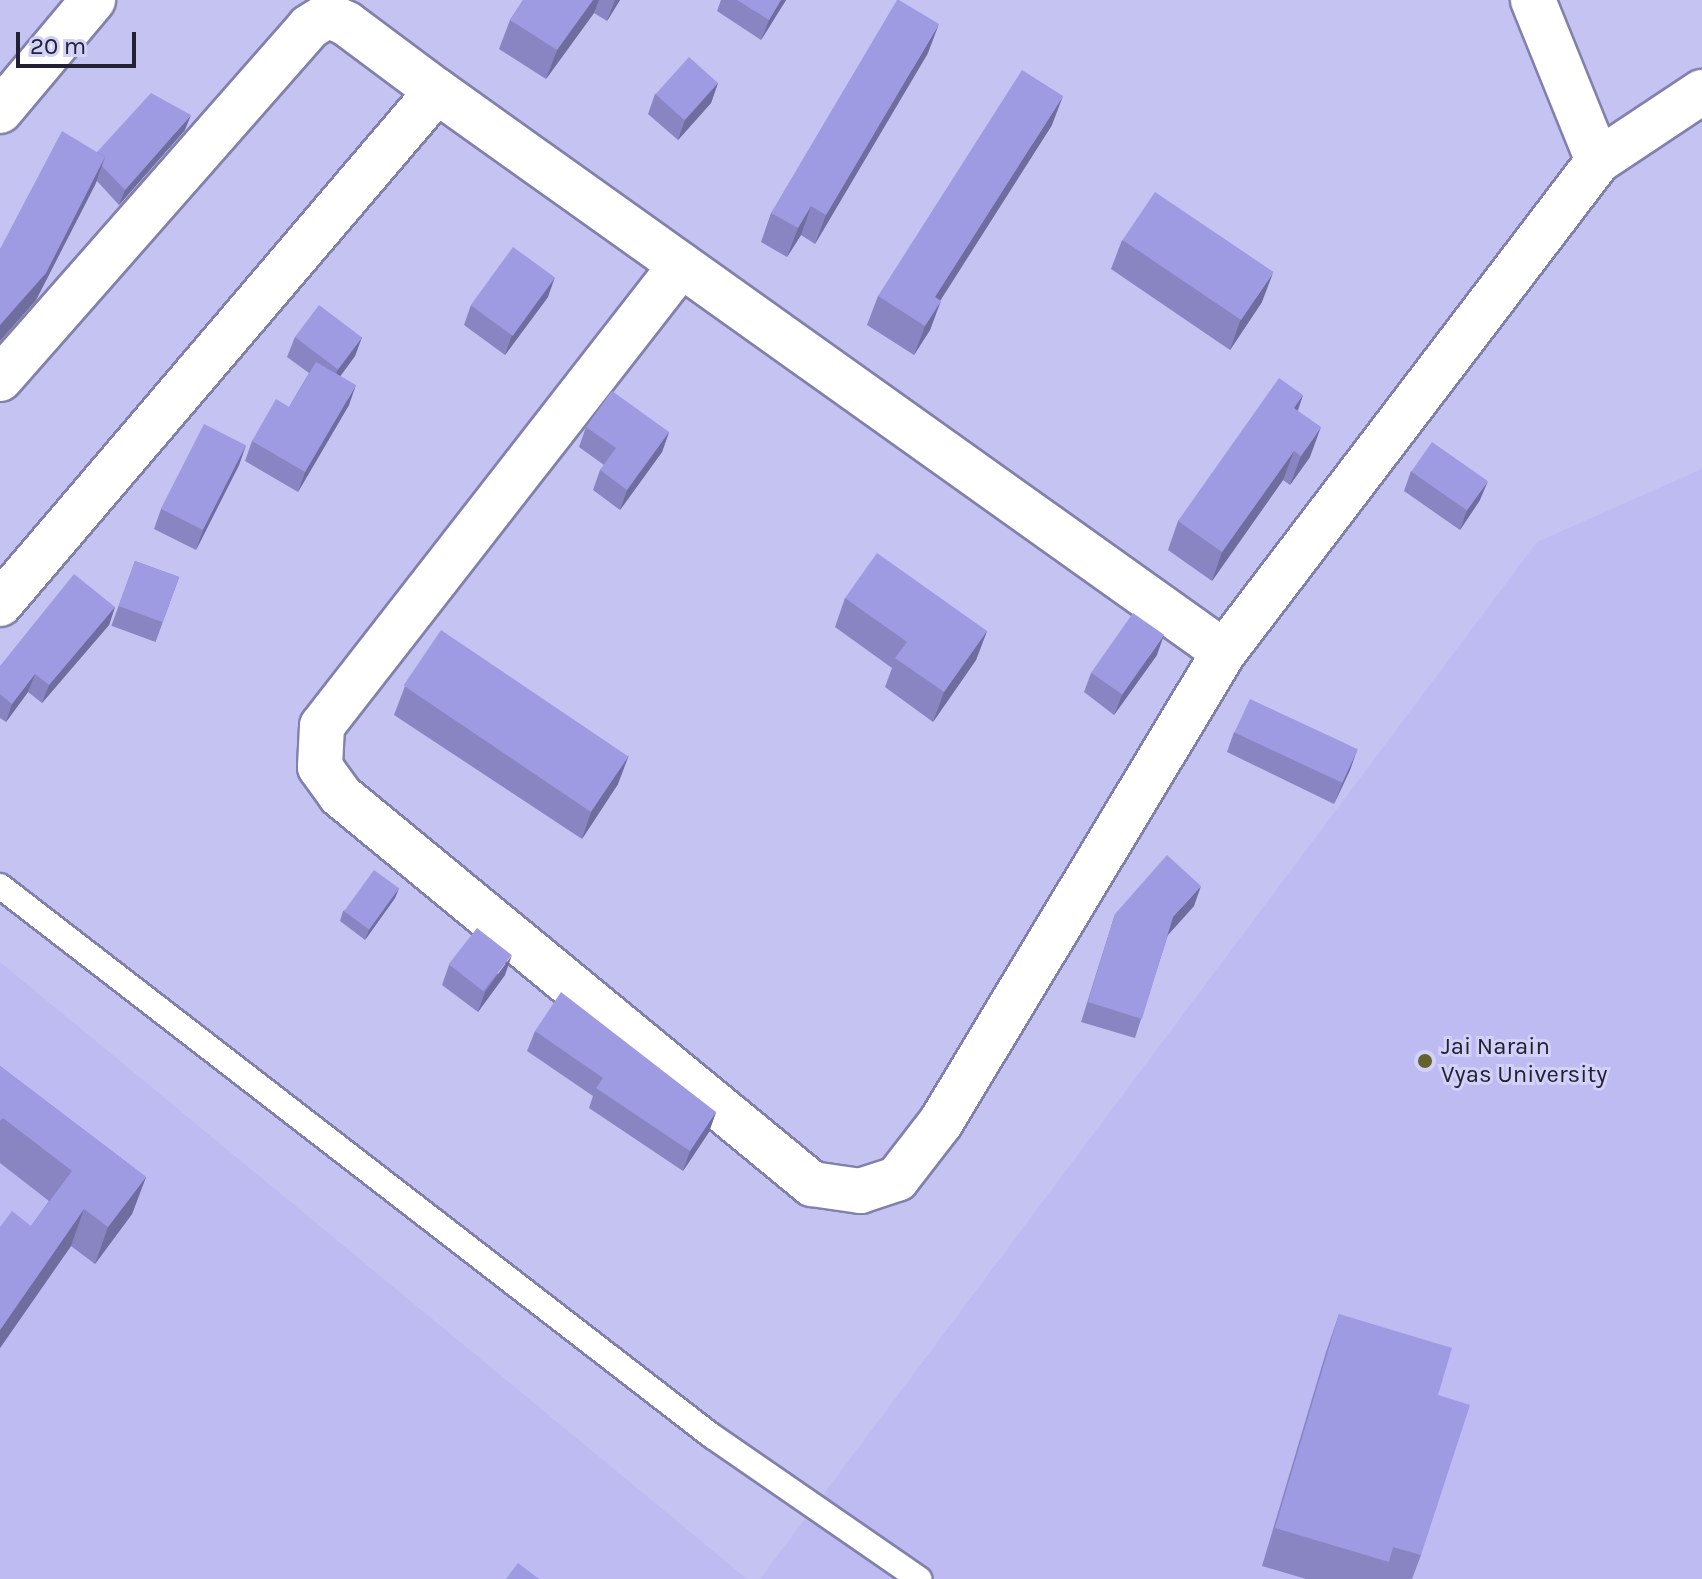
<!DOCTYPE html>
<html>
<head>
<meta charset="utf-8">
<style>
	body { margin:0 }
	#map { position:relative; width:1702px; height:1579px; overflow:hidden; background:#c4c3f2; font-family:Karla,sans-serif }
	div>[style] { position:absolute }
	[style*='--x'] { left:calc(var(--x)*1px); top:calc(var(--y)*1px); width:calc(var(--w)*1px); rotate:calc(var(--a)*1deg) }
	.built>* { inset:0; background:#bdbbf2 }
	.roads { filter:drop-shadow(2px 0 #8280ac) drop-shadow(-2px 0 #8280ac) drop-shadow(0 2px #8280ac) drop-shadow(0 -2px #8280ac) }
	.service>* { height:24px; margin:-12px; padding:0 12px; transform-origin:12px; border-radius:12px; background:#fff }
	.minor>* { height:44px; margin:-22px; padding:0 22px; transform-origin:22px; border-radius:22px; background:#fff }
	.tertiary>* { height:44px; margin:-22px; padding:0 22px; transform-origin:22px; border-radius:22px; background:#fff }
	.wall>* { inset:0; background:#8885c2; transform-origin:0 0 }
	.shaded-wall>* { inset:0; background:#6f6c9e }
	.building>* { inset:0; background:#9e9be2; transform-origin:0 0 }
	.dots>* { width:22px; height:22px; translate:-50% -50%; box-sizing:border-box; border:4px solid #d2d1f7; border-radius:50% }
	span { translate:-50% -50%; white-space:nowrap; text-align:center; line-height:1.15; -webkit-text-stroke:6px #d2d1f7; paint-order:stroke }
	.poi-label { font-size:24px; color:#222133 }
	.left { translate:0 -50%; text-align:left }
	.scale { position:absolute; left:16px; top:32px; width:120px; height:36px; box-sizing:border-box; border:4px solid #222133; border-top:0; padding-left:10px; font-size:24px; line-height:28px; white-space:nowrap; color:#222133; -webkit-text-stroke:6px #d2d1f7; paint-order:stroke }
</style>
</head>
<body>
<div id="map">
	<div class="built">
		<div style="clip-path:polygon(1702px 469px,1702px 1579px,760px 1579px,1537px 542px)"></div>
		<div style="clip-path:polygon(0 962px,747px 1579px,0 1579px)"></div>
	</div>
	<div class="roads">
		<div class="service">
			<div style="--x:0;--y:886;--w:900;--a:37.69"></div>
			<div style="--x:712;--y:1436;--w:252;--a:34.6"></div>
		</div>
		<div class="minor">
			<div style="--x:437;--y:91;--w:966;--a:35.48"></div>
			<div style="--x:1598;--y:161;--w:125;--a:-33.6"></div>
			<div style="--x:681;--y:265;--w:584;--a:127.91"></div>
			<div style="--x:322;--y:726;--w:41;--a:92.8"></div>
			<div style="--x:320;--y:767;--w:34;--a:54"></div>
			<div style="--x:340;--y:795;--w:612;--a:39.49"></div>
			<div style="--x:812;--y:1184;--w:49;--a:8.3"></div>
			<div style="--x:860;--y:1191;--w:39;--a:-18"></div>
			<div style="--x:897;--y:1179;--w:72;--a:-52.3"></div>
			<div style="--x:941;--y:1122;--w:549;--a:-58.95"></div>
			<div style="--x:1224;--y:652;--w:617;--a:-52.7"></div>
			<div style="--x:1598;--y:161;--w:174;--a:-112"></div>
			<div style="--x:0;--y:379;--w:468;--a:-48.7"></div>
			<div style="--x:309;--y:27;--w:22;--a:-32"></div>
			<div style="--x:328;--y:15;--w:21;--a:25"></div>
			<div style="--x:347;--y:24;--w:112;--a:36.7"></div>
			<div style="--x:437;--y:91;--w:674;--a:130.43"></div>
		</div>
		<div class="tertiary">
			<div style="--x:0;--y:111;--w:145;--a:-50"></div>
		</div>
	</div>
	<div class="wall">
		<div style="clip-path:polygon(523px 0,620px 0,607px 21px,594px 13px,546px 79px,499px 49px,510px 20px)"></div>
		<div style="clip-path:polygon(721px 0,786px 0,761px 40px,717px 11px)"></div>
		<div style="clip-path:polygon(928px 53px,815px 244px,801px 235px,787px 257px,761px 242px,771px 213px)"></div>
		<div style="clip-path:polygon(718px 83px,711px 103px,678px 140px,648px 114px,655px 94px)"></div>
		<div style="clip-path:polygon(1052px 125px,940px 301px,930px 330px,914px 355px,867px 325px,878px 296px)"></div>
		<div style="clip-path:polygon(185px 130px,119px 205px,97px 181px,36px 300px,0 341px,0 249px,97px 152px)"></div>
		<div style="clip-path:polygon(1122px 240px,1262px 302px,1230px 350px,1111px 269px)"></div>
		<div style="clip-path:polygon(548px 297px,505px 355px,464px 325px,471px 305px)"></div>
		<div style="clip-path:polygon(295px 337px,362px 337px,355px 356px,340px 376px,349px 405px,298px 492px,245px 461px,252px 441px,289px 407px,309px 373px,287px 357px)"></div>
		<div style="clip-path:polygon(1303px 395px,1298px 411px,1310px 457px,1290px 485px,1283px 480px,1212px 581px,1168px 550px,1178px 521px)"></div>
		<div style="clip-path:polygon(586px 427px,669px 432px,662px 452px,620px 510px,593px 490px,600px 470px,604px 465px,579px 447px)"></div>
		<div style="clip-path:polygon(246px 445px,239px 465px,196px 550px,154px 529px,161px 509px)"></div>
		<div style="clip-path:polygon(1411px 471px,1480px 500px,1460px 530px,1404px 491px)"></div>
		<div style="left:135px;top:561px;width:47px;height:69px;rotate:20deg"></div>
		<div style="clip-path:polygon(845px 598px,987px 631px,976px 660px,933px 722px,885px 687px,892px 668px,835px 627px)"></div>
		<div style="clip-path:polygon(115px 607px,109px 625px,42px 703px,28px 692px,6px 722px,0 718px,0 666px)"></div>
		<div style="clip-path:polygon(1157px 655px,1114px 715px,1084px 692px,1091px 673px)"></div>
		<div style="clip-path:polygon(405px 686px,618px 784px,582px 839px,394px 715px)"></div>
		<div style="clip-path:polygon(1234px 732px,1357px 750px,1350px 770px,1334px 804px,1227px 752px)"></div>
		<div style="clip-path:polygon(399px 888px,395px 898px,365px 940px,340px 921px,343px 911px)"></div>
		<div style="clip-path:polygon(1194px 906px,1168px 935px,1135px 1038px,1081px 1022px,1115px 914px)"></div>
		<div style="clip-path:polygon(449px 965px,505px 975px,478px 1012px,442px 985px)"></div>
		<div style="clip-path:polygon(535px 1031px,716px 1112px,709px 1132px,683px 1171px,589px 1108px,593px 1096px,527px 1051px)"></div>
		<div style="clip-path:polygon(0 1066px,146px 1177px,132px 1214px,95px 1264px,71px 1246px,0 1348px,0 1227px,31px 1226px,49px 1201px,0 1163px)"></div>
		<div style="clip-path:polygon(1339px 1314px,1438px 1395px,1421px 1555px,1412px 1579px,1306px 1579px,1262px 1566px,1326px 1352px)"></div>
	</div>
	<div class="shaded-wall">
		<div style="clip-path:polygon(593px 0,599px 0,594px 13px,546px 79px,557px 50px)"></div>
		<div style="clip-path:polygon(615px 0,620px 0,607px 21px)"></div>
		<div style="clip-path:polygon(781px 0,786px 0,761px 40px,769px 20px)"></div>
		<div style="clip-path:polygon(939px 24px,928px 53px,815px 244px,826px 215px)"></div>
		<div style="clip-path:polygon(718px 83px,711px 103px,678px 140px,685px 120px)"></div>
		<div style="clip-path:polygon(1063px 96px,1052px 125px,924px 326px,935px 297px)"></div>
		<div style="clip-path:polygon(191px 115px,185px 130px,119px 205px,125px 190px)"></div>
		<div style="clip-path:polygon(105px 157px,95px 185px,36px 300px,0 341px,0 325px)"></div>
		<div style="clip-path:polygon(811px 206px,801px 235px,787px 257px,798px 228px)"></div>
		<div style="clip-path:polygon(1273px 273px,1262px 302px,1230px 350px,1240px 321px)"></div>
		<div style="clip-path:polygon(555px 277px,548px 297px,505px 355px,512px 335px)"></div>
		<div style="clip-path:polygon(941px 301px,930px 330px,914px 355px,925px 326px)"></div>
		<div style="clip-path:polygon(362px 337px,355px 356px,331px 389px,338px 369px)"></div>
		<div style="clip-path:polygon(356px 385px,349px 405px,298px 492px,305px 472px)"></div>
		<div style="clip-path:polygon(1303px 395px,1292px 424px,1294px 408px)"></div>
		<div style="clip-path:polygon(1321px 427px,1310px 457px,1290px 485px,1301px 456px)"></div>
		<div style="clip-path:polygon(669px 432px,662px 452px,620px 510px,627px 490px)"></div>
		<div style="clip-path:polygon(246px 445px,239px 465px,196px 550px,203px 530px)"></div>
		<div style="clip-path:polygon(1294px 451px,1283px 480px,1212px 581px,1222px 552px)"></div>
		<div style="clip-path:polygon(1488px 481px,1480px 500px,1460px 530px,1467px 510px)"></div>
		<div style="clip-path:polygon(115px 607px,109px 625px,42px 703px,49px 685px)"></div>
		<div style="clip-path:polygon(987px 631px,976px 660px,933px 722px,944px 692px)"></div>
		<div style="clip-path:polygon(1164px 635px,1157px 655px,1114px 715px,1122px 695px)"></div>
		<div style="clip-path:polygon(35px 674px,28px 692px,6px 722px,12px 704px)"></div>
		<div style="clip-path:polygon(1357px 750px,1350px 770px,1334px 804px,1342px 784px)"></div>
		<div style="clip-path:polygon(629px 755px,618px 784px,582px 839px,592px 809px)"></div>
		<div style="clip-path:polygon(1201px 886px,1194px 906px,1166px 937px,1173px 917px)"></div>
		<div style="clip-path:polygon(399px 888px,395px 898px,365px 940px,369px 930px)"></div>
		<div style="clip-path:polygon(512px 955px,505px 975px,478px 1012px,485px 992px)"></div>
		<div style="clip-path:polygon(716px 1112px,709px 1132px,683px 1171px,690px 1151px)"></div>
		<div style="clip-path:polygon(146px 1177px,132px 1214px,95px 1264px,108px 1227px)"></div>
		<div style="clip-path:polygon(84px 1209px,71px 1246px,0 1348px,0 1330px)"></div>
	</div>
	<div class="building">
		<div style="clip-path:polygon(523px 0,593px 0,557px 50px,510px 20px)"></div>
		<div style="clip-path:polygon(737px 0,781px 0,769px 20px)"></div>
		<div style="clip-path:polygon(897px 0,899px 0,939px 24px,826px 215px,811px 206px,798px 228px,771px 213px)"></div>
		<div style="left:689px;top:57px;width:39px;height:50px;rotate:42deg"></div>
		<div style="clip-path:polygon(1022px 70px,1063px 96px,935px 297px,941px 301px,925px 326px,878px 296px)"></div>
		<div style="clip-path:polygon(151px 93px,191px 115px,125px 190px,102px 166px,105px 157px,97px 152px)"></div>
		<div style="clip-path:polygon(62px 131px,105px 157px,46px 273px,0 325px,0 249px)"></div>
		<div style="left:1155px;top:192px;width:143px;height:58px;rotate:34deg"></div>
		<div style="left:513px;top:247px;width:52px;height:72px;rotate:36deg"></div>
		<div style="left:319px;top:305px;width:54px;height:40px;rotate:37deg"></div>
		<div style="clip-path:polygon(316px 362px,356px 385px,305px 472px,252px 441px,276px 399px,289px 407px)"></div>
		<div style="clip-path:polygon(1279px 378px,1303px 395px,1294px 408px,1321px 427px,1301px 456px,1294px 451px,1222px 552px,1178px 521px)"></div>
		<div style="clip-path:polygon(612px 391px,669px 432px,627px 490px,600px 470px,616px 448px,586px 427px)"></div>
		<div style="left:204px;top:424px;width:47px;height:95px;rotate:27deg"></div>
		<div style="left:1432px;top:442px;width:68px;height:36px;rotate:35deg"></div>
		<div style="clip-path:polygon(877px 553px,987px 631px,944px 692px,895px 658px,907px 642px,845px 598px)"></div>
		<div style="left:135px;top:561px;width:47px;height:48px;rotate:20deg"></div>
		<div style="clip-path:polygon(74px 574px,115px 607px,49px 685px,35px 674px,12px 704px,0 694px,0 666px)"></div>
		<div style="left:1133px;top:613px;width:38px;height:73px;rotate:35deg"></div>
		<div style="left:441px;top:630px;width:226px;height:67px;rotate:34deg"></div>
		<div style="left:1250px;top:699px;width:119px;height:37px;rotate:25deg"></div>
		<div style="clip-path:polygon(1167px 855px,1201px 886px,1173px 917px,1142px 1019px,1088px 1002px,1115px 914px)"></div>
		<div style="left:374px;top:870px;width:31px;height:51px;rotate:36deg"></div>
		<div style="left:477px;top:928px;width:44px;height:46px;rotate:38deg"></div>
		<div style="clip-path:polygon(561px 992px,716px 1112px,690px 1151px,596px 1088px,603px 1078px,535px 1031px)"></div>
		<div style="clip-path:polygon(0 1066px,146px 1177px,108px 1227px,84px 1209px,0 1330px,0 1227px,12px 1211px,31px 1226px,72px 1171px,3px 1118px,0 1121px)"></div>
		<div style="clip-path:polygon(1339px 1314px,1452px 1348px,1438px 1395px,1470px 1405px,1421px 1555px,1393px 1547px,1389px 1562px,1275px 1528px)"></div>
		<div style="clip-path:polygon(518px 1563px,539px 1579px,506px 1579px)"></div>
	</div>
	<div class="dots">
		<div style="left:1425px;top:1061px;background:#64612e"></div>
	</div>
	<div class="poi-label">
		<span class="left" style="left:1441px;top:1061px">Jai Narain<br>Vyas University</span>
	</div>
	<div class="scale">20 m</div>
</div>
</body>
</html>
